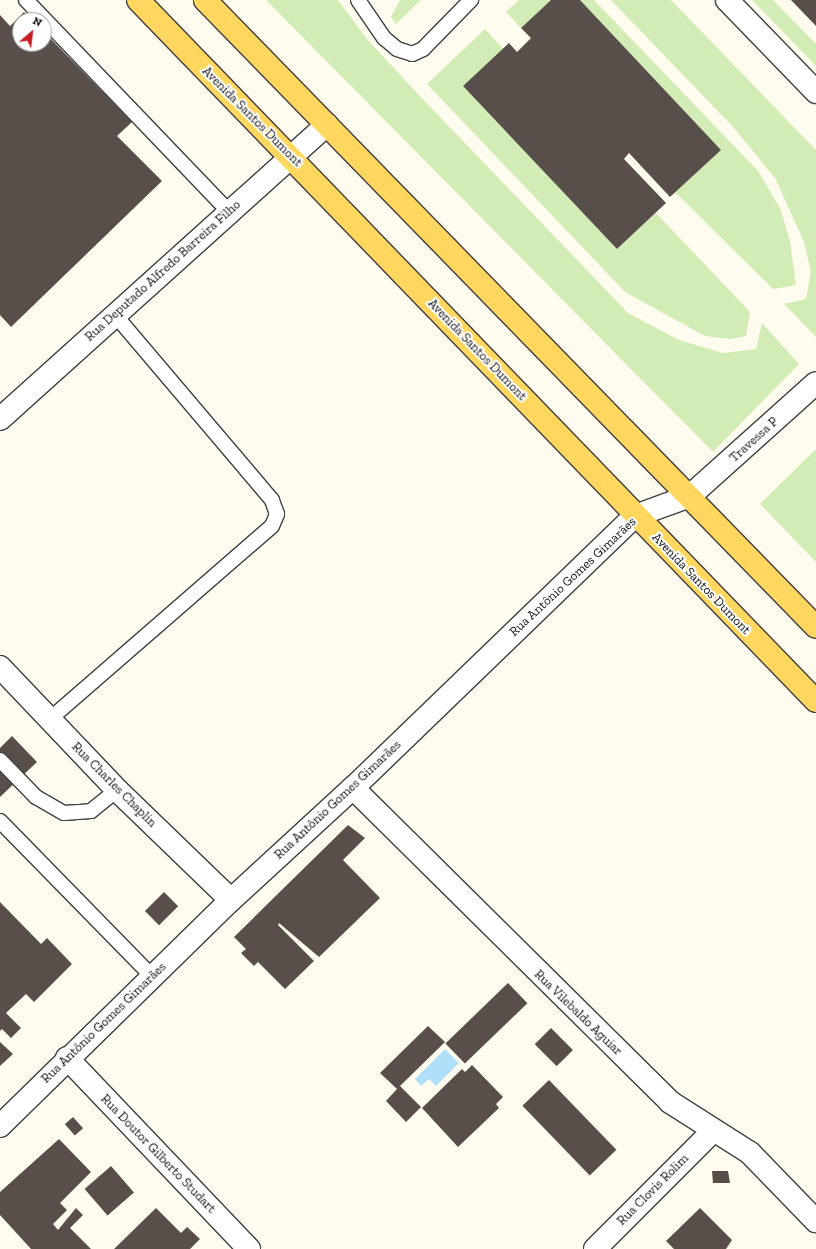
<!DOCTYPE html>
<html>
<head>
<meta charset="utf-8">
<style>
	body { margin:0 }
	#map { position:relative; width:816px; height:1249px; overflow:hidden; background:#fffcef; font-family:"Zilla Slab",serif }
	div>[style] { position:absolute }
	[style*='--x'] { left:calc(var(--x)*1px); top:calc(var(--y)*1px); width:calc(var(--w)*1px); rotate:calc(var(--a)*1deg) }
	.green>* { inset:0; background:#d2ecb6 }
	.water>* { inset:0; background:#b0dffa }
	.building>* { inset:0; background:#584f4a; transform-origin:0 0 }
	.roads { filter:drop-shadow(1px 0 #414141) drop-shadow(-1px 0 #414141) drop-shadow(0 1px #414141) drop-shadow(0 -1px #414141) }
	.lane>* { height:14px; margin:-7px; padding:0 7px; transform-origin:7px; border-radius:7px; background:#fff }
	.street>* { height:22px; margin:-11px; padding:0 11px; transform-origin:11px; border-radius:11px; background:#fff }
	.primary>* { height:22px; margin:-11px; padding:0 11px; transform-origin:11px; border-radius:11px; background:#ffd75f }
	span { translate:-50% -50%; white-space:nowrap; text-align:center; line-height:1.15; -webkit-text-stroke:4px #fff; paint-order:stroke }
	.street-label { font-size:13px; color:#0e0e0e }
	.north { position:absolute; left:12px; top:12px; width:40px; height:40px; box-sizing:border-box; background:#fff; border:1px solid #9f9f9f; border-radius:50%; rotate:28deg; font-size:11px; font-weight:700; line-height:16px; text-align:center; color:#0e0e0e }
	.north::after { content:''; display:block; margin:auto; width:14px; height:18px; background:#c81c25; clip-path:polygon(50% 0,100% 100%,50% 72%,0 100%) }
</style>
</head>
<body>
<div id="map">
	<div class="green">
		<div style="clip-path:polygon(266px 0,338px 0,366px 38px,415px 91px,628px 313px,679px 340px,723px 353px,756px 349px,762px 323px,799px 364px,713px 452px)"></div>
		<div style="clip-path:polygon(400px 0,421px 0,396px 24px,391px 17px)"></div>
		<div style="clip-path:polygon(519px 0,551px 0,521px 28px,506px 12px)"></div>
		<div style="clip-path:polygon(580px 0,594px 0,758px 171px,780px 208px,790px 241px,796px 285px,773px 289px,675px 192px,721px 150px)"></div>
		<div style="clip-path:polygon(611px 0,671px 0,816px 150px,816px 337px,784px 304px,806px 299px,811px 272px,804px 242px,775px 178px,734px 128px)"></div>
		<div style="clip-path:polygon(752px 0,773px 0,816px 44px,816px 66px)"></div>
		<div style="clip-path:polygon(485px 29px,503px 49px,463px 86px,617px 249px,656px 213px,750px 312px,746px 336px,731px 339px,705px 336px,625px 292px,427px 84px)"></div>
		<div style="clip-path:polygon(816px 449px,816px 562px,760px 504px)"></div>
	</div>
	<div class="water">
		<div style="clip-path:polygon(445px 1049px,459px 1063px,436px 1086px,429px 1079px,421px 1086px,415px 1079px)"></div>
	</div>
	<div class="building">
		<div style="clip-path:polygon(551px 0,580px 0,721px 150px,670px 197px,629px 153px,624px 159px,666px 203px,617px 249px,463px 86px,509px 43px,517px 52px,531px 38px,521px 28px)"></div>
		<div style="clip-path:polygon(791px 0,816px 0,816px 26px)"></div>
		<div style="clip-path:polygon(24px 12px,32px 20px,20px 20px,20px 44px,44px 44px,44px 32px,132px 122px,117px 136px,162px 181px,11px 327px,0 315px,0 15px,10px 26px)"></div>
		<div style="clip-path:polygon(12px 736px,37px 762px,0 797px,0 748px)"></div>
		<div style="clip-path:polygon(348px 825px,365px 838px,343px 860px,380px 898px,319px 957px,279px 923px,278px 925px,314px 961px,285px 989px,258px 962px,254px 966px,241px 953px,246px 949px,234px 937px)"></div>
		<div style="left:164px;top:892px;width:20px;height:27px;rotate:45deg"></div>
		<div style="clip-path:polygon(0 902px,41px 944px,47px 938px,72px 964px,34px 1002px,26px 994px,6px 1013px,21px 1028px,11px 1038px,2px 1029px,0 1031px)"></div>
		<div style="left:508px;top:983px;width:28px;height:87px;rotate:46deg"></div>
		<div style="clip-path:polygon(428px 1026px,445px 1042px,400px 1086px,421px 1107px,406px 1122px,386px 1101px,397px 1089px,380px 1073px)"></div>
		<div style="left:551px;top:1028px;width:31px;height:23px;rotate:45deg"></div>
		<div style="clip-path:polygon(0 1042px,13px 1054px,0 1066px)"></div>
		<div style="clip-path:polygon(472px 1065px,503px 1097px,496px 1104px,499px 1108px,458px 1147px,422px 1108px,462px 1069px,465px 1072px)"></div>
		<div style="left:549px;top:1080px;width:97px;height:37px;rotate:46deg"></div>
		<div style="left:73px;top:1117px;width:15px;height:11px;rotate:48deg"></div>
		<div style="clip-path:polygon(59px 1139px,91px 1172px,60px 1203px,67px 1210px,53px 1224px,58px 1230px,76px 1208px,83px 1215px,70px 1228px,91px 1249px,31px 1249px,0 1215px,0 1192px)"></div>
		<div style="left:111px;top:1166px;width:35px;height:35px;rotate:49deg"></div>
		<div style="clip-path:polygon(712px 1171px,728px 1171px,730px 1183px,713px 1183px)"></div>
		<div style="clip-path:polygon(156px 1208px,181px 1233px,187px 1227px,200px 1239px,190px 1249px,114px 1249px)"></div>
		<div style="clip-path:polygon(700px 1208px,732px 1240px,726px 1249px,674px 1249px,666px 1241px)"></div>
	</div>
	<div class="roads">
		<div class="lane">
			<div style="--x:26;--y:0;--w:292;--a:46.2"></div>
			<div style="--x:358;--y:0;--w:46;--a:55.6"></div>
			<div style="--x:384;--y:38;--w:17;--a:40"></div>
			<div style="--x:397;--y:49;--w:16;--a:18"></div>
			<div style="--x:412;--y:54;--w:12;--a:-24"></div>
			<div style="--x:423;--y:49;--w:69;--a:-45.6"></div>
			<div style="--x:50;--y:719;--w:294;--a:-41"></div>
			<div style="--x:272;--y:526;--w:13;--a:-67"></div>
			<div style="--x:277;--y:514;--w:15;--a:-110"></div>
			<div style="--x:272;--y:500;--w:243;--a:-130.3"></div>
			<div style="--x:0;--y:760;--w:52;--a:45.8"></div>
			<div style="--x:36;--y:797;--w:32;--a:30"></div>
			<div style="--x:64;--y:813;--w:27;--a:-4"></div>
			<div style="--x:91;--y:811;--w:33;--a:-39"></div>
			<div style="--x:0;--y:821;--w:217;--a:45.6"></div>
		</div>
		<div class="street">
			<div style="--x:727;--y:0;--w:128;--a:45.9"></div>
			<div style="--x:0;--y:419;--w:440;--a:-42"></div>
			<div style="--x:0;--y:667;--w:170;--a:46.4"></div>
			<div style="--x:117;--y:790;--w:158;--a:44"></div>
			<div style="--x:353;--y:788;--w:446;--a:44.7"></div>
			<div style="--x:670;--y:1102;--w:95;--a:32.5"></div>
			<div style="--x:750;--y:1153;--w:95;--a:45.9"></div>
			<div style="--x:67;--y:1058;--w:264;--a:46.4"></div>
			<div style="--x:0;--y:1126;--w:323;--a:-44.4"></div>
			<div style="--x:231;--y:900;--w:166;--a:-42.6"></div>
			<div style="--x:353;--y:788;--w:392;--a:-44"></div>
			<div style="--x:635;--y:516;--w:59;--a:-20"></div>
			<div style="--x:690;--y:496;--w:169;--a:-41.9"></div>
			<div style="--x:595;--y:1249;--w:165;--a:-45"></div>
		</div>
		<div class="primary">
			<div style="--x:138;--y:0;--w:975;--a:45.96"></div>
			<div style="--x:205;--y:0;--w:875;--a:45.74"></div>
		</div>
	</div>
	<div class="street-label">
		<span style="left:252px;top:117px;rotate:45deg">Avenida Santos Dumont</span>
		<span style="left:163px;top:271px;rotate:-42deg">Rua Deputado Alfredo Barreira Filho</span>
		<span style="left:477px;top:350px;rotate:46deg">Avenida Santos Dumont</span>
		<span style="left:754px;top:440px;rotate:-42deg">Travessa P</span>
		<span style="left:573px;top:577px;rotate:-43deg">Rua Antônio Gomes Gimarães</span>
		<span style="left:701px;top:584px;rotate:46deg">Avenida Santos Dumont</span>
		<span style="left:114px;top:785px;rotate:45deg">Rua Charles Chaplin</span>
		<span style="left:338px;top:800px;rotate:-43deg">Rua Antônio Gomes Gimarães</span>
		<span style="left:578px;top:1013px;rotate:44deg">Rua Vilebaldo Aguiar</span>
		<span style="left:104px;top:1023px;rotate:-44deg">Rua Antônio Gomes Gimarães</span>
		<span style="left:158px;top:1154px;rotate:46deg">Rua Doutor Gilberto Studart</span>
		<span style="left:653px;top:1190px;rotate:-45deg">Rua Clovis Rolim</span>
	</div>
	<div class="north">N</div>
</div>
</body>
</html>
